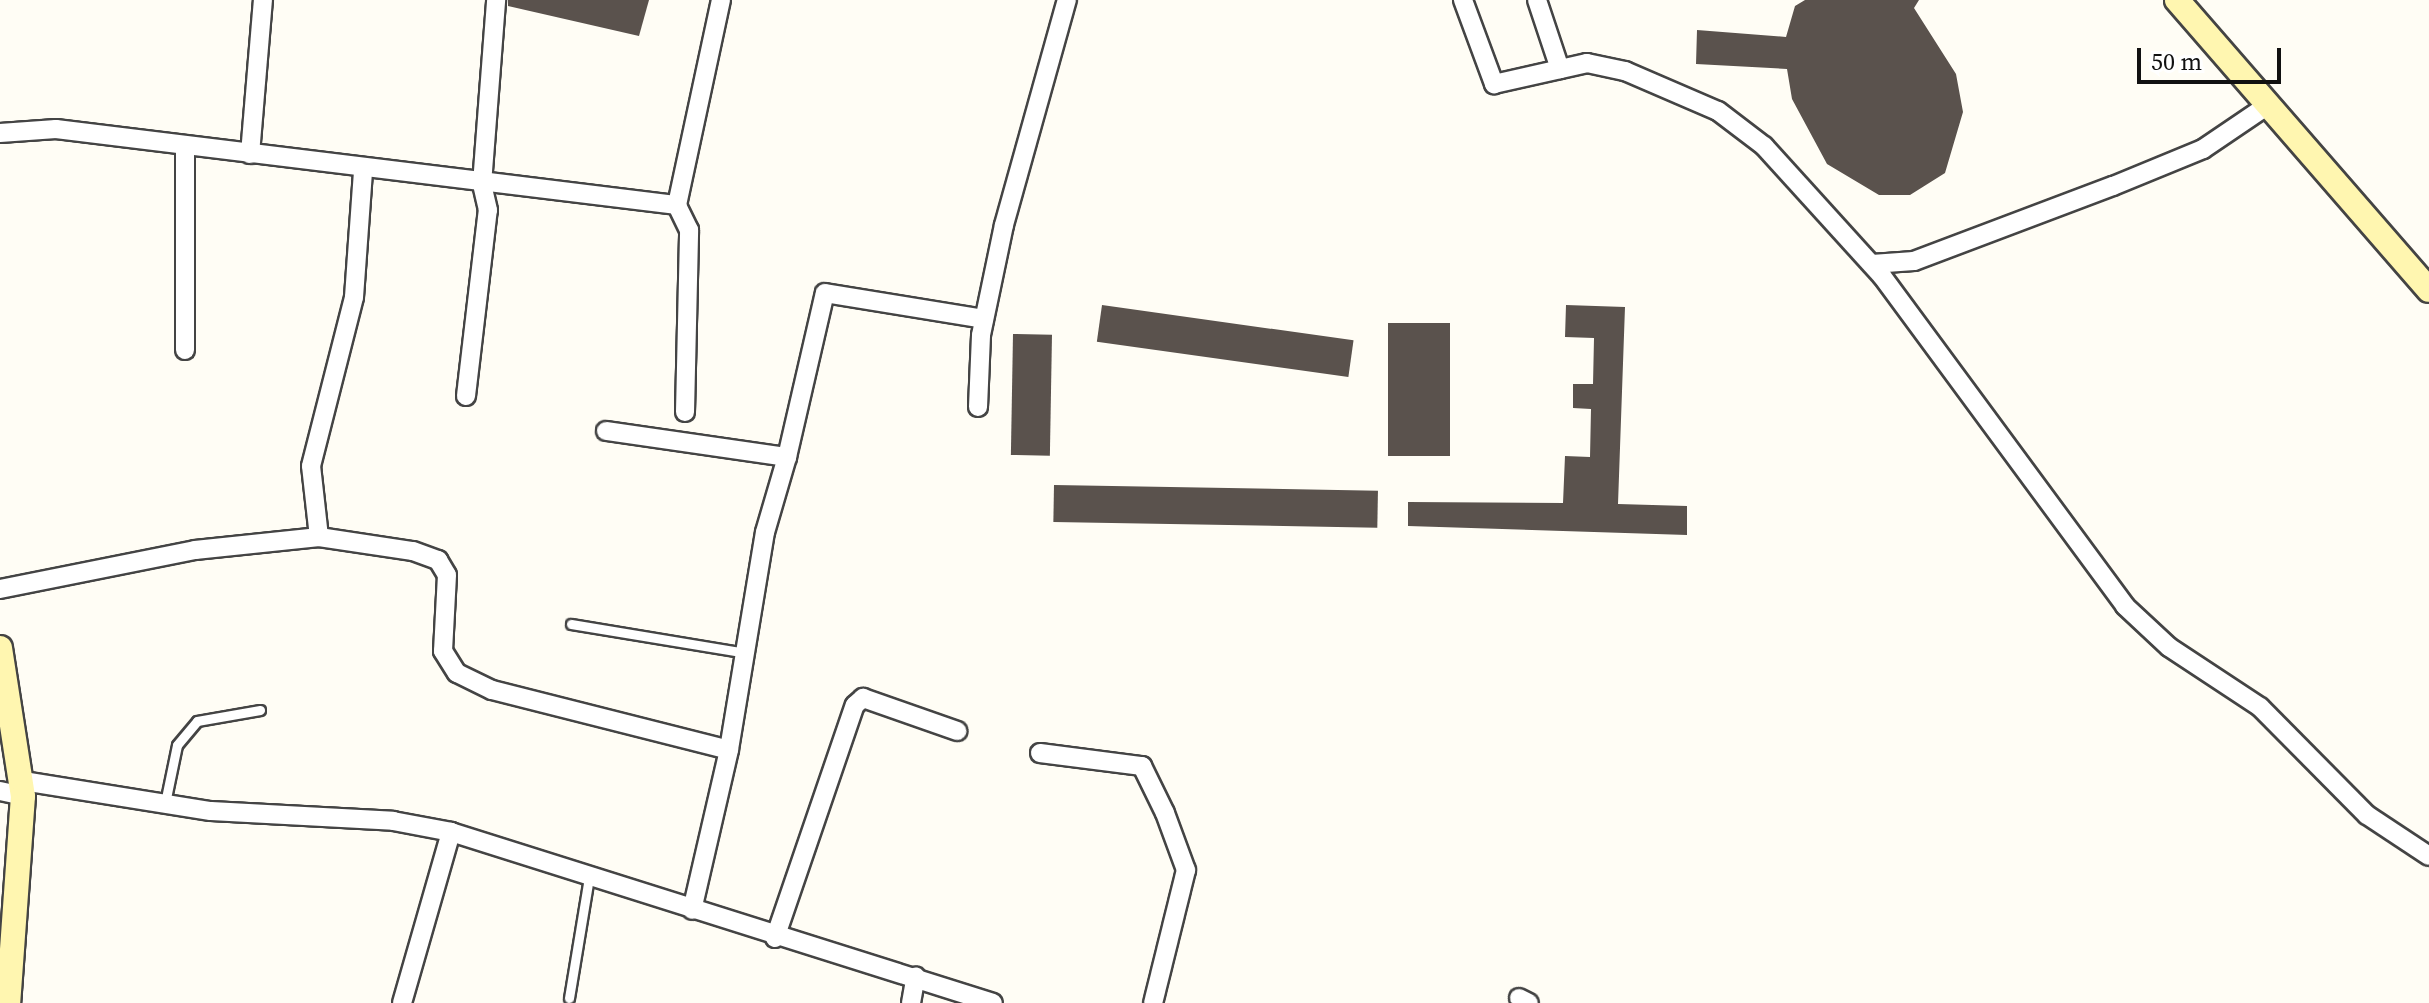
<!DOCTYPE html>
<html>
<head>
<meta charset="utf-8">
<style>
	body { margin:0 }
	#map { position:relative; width:2429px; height:1003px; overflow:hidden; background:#fffdf5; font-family:"Source Serif 4",serif }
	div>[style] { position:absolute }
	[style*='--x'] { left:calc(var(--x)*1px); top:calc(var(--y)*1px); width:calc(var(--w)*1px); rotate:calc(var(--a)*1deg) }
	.building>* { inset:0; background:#5a524d; transform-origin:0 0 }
	.roads { filter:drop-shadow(2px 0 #444) drop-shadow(-2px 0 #444) drop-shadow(0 2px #444) drop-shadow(0 -2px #444) }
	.lane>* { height:9px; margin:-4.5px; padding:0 4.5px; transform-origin:4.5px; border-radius:4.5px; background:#fff }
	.street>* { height:18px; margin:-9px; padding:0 9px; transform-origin:9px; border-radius:9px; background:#fff }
	.secondary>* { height:24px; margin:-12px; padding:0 12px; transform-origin:12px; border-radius:12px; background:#fff6b0 }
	span { translate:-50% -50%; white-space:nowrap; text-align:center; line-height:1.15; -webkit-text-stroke:8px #fff; paint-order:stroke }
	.scale { position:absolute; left:2137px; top:48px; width:144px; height:36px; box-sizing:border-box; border:4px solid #111; border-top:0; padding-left:10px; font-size:24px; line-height:28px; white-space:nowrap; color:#111; -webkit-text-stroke:6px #fff; paint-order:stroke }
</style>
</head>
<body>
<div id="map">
	<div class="building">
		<div style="clip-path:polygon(508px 0,649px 0,639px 36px,508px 6px)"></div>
		<div style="clip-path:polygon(1805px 0,1919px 0,1914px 8px,1956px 74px,1963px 112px,1945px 173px,1910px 195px,1879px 195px,1827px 164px,1792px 99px,1787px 69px,1696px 64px,1697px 30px,1786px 37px,1795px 6px)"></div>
		<div style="left:1102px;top:305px;width:254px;height:37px;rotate:8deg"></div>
		<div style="clip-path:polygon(1566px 305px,1625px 307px,1618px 504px,1687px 506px,1687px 535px,1408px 526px,1408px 502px,1563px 503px,1565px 456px,1590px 457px,1591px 409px,1573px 408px,1573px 384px,1593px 384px,1594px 338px,1565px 337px)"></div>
		<div style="left:1388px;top:323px;width:62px;height:133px"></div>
		<div style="left:1013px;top:334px;width:39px;height:121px;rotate:1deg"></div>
		<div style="left:1054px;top:485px;width:324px;height:37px;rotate:1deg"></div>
	</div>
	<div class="roads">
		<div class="lane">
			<div style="--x:571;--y:624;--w:171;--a:9.4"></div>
			<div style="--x:165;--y:803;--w:59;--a:-78.3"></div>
			<div style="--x:177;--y:745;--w:31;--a:-50"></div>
			<div style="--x:197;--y:721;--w:64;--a:-9.9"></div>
			<div style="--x:569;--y:998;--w:123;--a:-80.6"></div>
		</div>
		<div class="street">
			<div style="--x:1463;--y:0;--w:90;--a:69.7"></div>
			<div style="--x:1494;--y:84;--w:95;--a:-12.7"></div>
			<div style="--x:1587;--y:63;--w:39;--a:12"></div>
			<div style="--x:1625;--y:71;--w:101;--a:23.3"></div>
			<div style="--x:1718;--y:111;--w:58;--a:37.3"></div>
			<div style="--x:1764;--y:146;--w:176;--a:47.8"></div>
			<div style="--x:1882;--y:276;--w:410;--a:53.6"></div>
			<div style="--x:2125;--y:606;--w:60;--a:43"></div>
			<div style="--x:2169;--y:647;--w:109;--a:33.4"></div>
			<div style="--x:2260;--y:707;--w:152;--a:45.3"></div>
			<div style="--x:2367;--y:815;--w:74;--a:33.5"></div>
			<div style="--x:1537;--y:0;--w:73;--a:71.6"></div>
			<div style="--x:0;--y:133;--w:56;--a:-4.1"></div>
			<div style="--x:56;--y:129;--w:626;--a:6.98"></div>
			<div style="--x:250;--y:154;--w:155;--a:-85.2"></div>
			<div style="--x:1872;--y:264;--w:42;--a:-4.1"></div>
			<div style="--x:1914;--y:261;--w:213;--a:-20.7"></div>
			<div style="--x:2113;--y:186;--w:97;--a:-22.3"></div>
			<div style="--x:2203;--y:149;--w:78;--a:-34.1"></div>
			<div style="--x:185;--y:350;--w:204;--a:-90"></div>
			<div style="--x:466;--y:396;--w:187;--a:-83.3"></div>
			<div style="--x:488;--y:210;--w:27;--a:-103"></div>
			<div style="--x:482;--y:184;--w:185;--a:-85.6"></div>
			<div style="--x:978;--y:407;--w:72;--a:-87.6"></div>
			<div style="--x:981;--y:335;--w:112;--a:-78.2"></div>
			<div style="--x:1004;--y:225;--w:234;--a:-74.4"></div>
			<div style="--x:685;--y:412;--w:182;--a:-88.7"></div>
			<div style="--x:689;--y:230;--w:28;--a:-116"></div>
			<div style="--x:677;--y:205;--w:210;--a:-77.9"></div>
			<div style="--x:606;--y:431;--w:183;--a:8.2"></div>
			<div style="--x:787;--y:457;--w:78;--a:106.3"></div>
			<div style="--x:765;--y:532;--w:221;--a:99.4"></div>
			<div style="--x:729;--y:750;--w:164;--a:103"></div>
			<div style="--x:787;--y:457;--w:168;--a:-77"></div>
			<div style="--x:825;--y:293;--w:161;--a:9.3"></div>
			<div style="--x:319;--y:537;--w:71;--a:-96.4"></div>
			<div style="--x:311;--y:466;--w:174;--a:-75.7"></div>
			<div style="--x:354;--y:297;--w:125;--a:-85.9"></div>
			<div style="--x:0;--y:589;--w:199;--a:-11.3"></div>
			<div style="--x:195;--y:550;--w:125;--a:-6"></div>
			<div style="--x:319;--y:537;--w:95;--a:8.5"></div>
			<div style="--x:413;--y:551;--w:27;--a:20"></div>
			<div style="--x:438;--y:560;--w:17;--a:59"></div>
			<div style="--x:447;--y:575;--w:76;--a:93"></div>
			<div style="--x:443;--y:651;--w:26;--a:58"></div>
			<div style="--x:457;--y:673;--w:39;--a:26"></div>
			<div style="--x:492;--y:690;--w:244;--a:14.2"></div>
			<div style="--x:1040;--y:753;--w:103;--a:7.3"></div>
			<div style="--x:1142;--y:766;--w:52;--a:63.9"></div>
			<div style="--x:1165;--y:813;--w:61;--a:69.8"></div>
			<div style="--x:1186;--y:870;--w:137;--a:103.9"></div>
			<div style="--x:23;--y:781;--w:190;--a:9.1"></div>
			<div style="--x:211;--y:811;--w:182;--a:3.1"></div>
			<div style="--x:393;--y:821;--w:59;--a:10.7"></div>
			<div style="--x:451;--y:832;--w:568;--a:17.51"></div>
			<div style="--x:0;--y:791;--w:24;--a:12"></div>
			<div style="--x:775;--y:938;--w:246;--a:-71.1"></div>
			<div style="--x:855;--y:705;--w:11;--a:-41"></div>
			<div style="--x:863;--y:698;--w:100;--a:19.3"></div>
			<div style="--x:1519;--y:998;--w:11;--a:27"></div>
			<div style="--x:402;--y:1003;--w:178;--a:-74"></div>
			<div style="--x:911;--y:1003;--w:27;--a:-80"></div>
		</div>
		<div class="secondary">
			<div style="--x:2177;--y:0;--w:384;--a:49"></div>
			<div style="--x:0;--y:648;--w:150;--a:81.2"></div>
			<div style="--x:23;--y:796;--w:208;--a:94.1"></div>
		</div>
	</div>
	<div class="scale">50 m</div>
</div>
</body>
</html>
